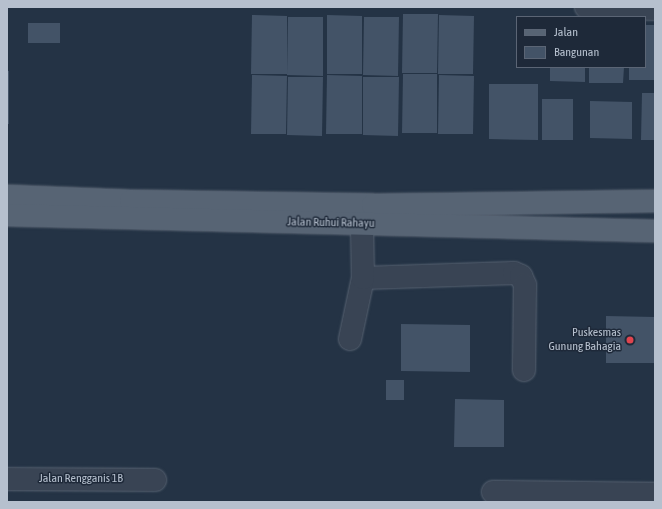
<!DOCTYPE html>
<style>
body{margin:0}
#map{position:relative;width:662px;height:509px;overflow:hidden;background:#243345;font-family:"Asap Condensed",sans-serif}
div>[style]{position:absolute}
.building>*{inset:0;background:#435367}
.roads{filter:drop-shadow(0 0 1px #576271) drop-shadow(0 0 1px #576271)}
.minor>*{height:22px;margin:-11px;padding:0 11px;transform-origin:11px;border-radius:11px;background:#394454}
.major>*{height:22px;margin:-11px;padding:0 11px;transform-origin:11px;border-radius:11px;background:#576474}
.dots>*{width:11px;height:11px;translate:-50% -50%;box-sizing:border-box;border:2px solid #1e2939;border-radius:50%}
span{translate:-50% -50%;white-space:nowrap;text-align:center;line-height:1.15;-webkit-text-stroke:3px #1e2939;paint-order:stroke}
.street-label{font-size:12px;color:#b6c0ce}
.poi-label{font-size:12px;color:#b6c0ce}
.right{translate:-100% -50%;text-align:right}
.frame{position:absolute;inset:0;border:8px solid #b6c0ce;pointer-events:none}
.legend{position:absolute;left:516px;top:16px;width:130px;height:52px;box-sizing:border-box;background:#1e2939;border:1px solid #5b6575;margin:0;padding:5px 7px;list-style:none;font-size:12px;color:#b6c0ce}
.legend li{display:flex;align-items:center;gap:8px;height:20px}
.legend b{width:20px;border:1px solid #5b6575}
</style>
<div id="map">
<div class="building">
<i style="clip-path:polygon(403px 14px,438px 14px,437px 73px,402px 73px)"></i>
<i style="clip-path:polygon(252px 15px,287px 16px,287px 74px,251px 74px)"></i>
<i style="clip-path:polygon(327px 15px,362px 16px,362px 74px,327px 74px)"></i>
<i style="clip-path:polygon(439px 15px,474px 16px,473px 74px,438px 74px)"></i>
<i style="clip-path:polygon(288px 17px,323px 17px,323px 76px,287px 75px)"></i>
<i style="clip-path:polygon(364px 17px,399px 17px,398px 76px,363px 75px)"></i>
<i style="clip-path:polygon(28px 23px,60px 23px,60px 43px,28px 43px)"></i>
<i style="clip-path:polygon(645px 25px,655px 25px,655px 80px,629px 80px,629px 67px,645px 67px)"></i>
<i style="clip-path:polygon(550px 67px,585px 67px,585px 82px,550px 81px)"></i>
<i style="clip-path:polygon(589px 67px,624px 67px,623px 83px,589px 83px)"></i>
<i style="clip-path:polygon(7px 71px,9px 71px,9px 124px,7px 124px)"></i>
<i style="clip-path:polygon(403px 74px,437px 74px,437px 133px,402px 133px)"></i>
<i style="clip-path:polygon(252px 75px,287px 76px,286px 134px,251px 134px)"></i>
<i style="clip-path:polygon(327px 75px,362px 76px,362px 134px,326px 134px)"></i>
<i style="clip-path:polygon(439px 75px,474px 76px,473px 134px,438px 134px)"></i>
<i style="clip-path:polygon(288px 77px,323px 77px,322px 136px,287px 135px)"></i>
<i style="clip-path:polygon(363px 77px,399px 77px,398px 136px,363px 135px)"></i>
<i style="clip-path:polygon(489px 84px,538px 84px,538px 140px,489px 139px)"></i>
<i style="clip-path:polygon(642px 93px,655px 93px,655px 140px,641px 140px)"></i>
<i style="clip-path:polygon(542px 99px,573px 99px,573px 140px,542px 140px)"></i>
<i style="clip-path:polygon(590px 101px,632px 102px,632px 139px,590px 138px)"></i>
<i style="clip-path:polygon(606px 316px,655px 317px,655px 363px,606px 363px)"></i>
<i style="clip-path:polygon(401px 324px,470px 325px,470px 372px,401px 371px)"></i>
<i style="clip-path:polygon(386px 380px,404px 380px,404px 400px,386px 400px)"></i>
<i style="clip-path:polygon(455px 399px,504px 400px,504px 447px,454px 447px)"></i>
</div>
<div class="roads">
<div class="minor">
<i style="left:586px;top:7px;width:69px;rotate:1.7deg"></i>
<i style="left:363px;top:278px;width:151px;rotate:-1.9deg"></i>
<i style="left:514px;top:273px;width:8px;rotate:23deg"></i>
<i style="left:521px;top:276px;width:10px;rotate:66deg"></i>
<i style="left:525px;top:285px;width:85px;rotate:90.7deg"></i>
<i style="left:350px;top:339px;width:62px;rotate:-78deg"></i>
<i style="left:363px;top:278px;width:54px;rotate:-91.1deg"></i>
<i style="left:7px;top:479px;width:148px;rotate:0.4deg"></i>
<i style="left:493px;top:492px;width:162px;rotate:0.7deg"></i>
</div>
<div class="major">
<i style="left:7px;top:196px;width:124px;rotate:2.3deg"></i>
<i style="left:131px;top:201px;width:242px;rotate:0.9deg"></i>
<i style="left:373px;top:205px;width:282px;rotate:-0.8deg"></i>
<i style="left:7px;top:215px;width:648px;rotate:1.41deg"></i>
</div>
</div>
<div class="dots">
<i style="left:630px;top:340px;background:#e0444e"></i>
</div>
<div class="street-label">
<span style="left:331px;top:223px;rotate:1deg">Jalan Ruhui Rahayu</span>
<span style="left:81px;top:479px">Jalan Rengganis 1B</span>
</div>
<div class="poi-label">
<span class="right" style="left:621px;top:340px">Puskesmas<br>Gunung Bahagia</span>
</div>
<div class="frame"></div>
<ul class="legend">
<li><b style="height:5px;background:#576474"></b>Jalan</li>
<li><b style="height:11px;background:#435367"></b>Bangunan</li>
</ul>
</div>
